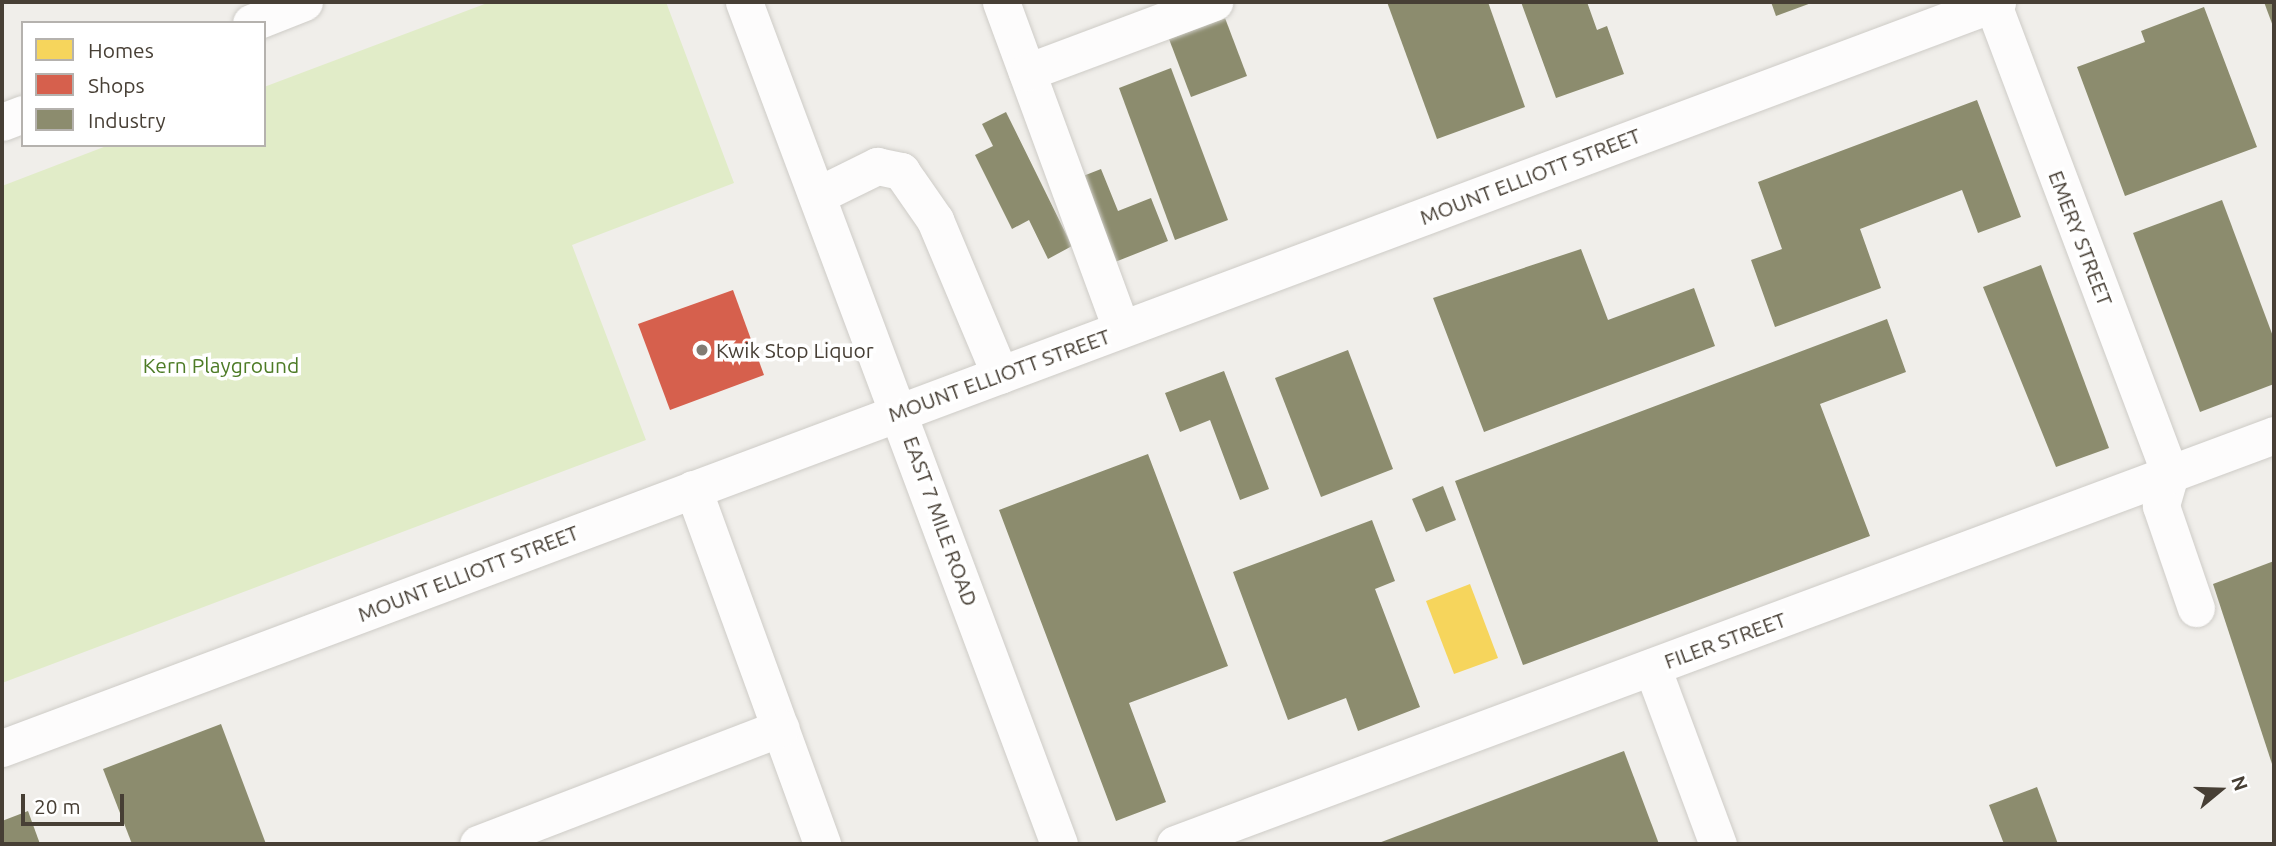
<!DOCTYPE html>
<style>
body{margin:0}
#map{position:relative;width:2276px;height:846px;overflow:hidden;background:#f0eeea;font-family:Ubuntu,sans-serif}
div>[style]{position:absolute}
.green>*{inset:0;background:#e1ecc8}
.homes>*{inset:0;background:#f6d55c}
.shops>*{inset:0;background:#d6604d}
.industry>*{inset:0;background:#8c8c6e}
.roads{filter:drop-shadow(0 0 2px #ceccc7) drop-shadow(0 0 2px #ceccc7)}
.minor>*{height:37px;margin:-18.5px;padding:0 18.5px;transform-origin:18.5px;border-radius:18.5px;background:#fdfcfc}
.dots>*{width:19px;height:19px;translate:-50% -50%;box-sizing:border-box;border:4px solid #fff;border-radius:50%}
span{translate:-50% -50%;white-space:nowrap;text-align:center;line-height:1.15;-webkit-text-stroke:7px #fff;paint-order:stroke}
.street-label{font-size:21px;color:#473f35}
.poi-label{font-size:21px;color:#473f35}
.left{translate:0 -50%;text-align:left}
.park-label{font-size:21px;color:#4d7b26}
.frame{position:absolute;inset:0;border:4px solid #473f35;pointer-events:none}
.legend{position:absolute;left:21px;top:21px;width:245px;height:126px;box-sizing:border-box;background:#fff;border:2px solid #b5b2ae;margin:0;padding:9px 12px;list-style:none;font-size:21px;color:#473f35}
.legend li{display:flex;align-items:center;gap:14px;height:35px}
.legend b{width:35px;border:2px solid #b5b2ae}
.north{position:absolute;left:2185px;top:755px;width:70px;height:70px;-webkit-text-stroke:5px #fff;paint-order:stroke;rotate:71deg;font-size:19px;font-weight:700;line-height:28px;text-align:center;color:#473f35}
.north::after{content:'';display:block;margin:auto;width:24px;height:32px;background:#473f35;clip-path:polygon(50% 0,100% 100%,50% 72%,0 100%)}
.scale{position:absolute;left:21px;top:794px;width:103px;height:32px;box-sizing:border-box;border:4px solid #473f35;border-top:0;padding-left:9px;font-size:21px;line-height:24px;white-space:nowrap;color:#473f35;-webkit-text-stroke:5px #fff;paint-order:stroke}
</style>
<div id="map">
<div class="green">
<i style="clip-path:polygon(490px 2px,666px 2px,734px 183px,572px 245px,646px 440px,2px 683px,2px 186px,109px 145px,264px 145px,264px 87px)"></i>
</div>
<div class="homes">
<i style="clip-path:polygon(1470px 584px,1498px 658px,1454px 674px,1426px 601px)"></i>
</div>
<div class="shops">
<i style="clip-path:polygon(733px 290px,764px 375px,670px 410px,638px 324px)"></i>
</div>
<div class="industry">
<i style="clip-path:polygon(1387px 2px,1488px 2px,1525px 107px,1437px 139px)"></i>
<i style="clip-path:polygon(1521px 2px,1587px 2px,1597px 30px,1607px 26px,1624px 74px,1556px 98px)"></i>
<i style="clip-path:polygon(1771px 2px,1814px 2px,1776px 16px)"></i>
<i style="clip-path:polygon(2264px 2px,2274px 2px,2274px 29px)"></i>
<i style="clip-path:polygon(2204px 7px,2257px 147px,2125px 196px,2077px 67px,2145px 42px,2141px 31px)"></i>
<i style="clip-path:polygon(1225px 18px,1247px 76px,1191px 97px,1169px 39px)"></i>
<i style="clip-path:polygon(1171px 68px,1228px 220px,1175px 240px,1119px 88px)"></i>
<i style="clip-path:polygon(1977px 100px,2021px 217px,1978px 233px,1962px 190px,1860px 229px,1881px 288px,1775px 327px,1751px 260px,1782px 249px,1758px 182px)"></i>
<i style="clip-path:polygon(1006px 112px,1072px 246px,1048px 259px,1029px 220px,1012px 229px,975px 155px,993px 146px,982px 124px)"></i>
<i style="clip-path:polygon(1101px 169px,1118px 211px,1151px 198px,1168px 241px,1110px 264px,1078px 178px)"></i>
<i style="clip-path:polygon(2222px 200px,2274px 339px,2274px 384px,2200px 412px,2133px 233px)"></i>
<i style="clip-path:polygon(1581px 249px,1608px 320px,1694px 288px,1715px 346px,1484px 432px,1433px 298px)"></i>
<i style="clip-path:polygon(2041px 265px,2109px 448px,2056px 467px,1983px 287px)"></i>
<i style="clip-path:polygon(1887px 319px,1906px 372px,1820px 404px,1870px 536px,1523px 665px,1455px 481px)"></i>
<i style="clip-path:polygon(1348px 350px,1393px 469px,1321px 497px,1275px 378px)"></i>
<i style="clip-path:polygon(1224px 371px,1269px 489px,1240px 500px,1210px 420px,1180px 432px,1165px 393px)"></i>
<i style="clip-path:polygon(1148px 454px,1228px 666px,1129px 703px,1166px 802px,1116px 821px,999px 510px)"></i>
<i style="clip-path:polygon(1443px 486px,1456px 520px,1426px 532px,1412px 499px)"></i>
<i style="clip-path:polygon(1372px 520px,1395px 581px,1375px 589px,1420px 707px,1358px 731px,1346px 698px,1288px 720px,1233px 572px)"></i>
<i style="clip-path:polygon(2274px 561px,2274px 770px,2213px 584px)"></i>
<i style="clip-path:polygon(221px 724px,266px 844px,132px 844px,103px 769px)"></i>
<i style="clip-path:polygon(1624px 751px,1659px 844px,1376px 844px)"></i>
<i style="clip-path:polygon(2037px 787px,2058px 844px,2004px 844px,1989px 805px)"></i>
<i style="clip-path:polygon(28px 811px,40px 844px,2px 844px,2px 821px)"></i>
</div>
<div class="roads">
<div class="minor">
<i style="left:744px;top:2px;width:899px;rotate:69.49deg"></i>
<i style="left:1001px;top:2px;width:348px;rotate:69.8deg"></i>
<i style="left:1992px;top:2px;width:504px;rotate:69.34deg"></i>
<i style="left:2170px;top:474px;width:33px;rotate:106deg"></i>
<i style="left:2161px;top:506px;width:108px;rotate:71.1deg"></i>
<i style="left:251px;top:23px;width:57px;rotate:-21.6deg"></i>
<i style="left:1027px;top:72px;width:200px;rotate:-20.5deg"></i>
<i style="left:2px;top:122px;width:22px;rotate:-21deg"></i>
<i style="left:818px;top:195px;width:66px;rotate:-26.2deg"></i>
<i style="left:877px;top:166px;width:25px;rotate:12deg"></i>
<i style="left:901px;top:171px;width:60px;rotate:55.2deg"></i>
<i style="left:935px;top:220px;width:168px;rotate:67.2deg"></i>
<i style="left:693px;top:489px;width:378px;rotate:70deg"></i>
<i style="left:1652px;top:667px;width:189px;rotate:69.6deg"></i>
<i style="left:2px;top:748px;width:2130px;rotate:-20.5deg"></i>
<i style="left:478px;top:844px;width:324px;rotate:-21deg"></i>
<i style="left:1175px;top:844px;width:1173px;rotate:-20.41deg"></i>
</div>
</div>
<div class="dots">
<i style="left:702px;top:350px;background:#827c74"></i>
</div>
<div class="street-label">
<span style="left:1530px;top:176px;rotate:-21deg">MOUNT ELLIOTT STREET</span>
<span style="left:2081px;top:238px;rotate:69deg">EMERY STREET</span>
<span style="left:999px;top:375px;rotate:-20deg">MOUNT ELLIOTT STREET</span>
<span style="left:941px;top:521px;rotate:70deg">EAST 7 MILE ROAD</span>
<span style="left:468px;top:573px;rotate:-21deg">MOUNT ELLIOTT STREET</span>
<span style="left:1725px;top:640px;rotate:-20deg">FILER STREET</span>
</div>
<div class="poi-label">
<span class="left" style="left:716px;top:350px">Kwik Stop Liquor</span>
</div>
<div class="park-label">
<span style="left:221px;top:365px">Kern Playground</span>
</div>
<div class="frame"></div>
<ul class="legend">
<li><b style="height:19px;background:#f6d55c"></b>Homes</li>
<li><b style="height:19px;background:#d6604d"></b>Shops</li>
<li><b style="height:19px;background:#8c8c6e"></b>Industry</li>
</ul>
<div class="north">N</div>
<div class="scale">20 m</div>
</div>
